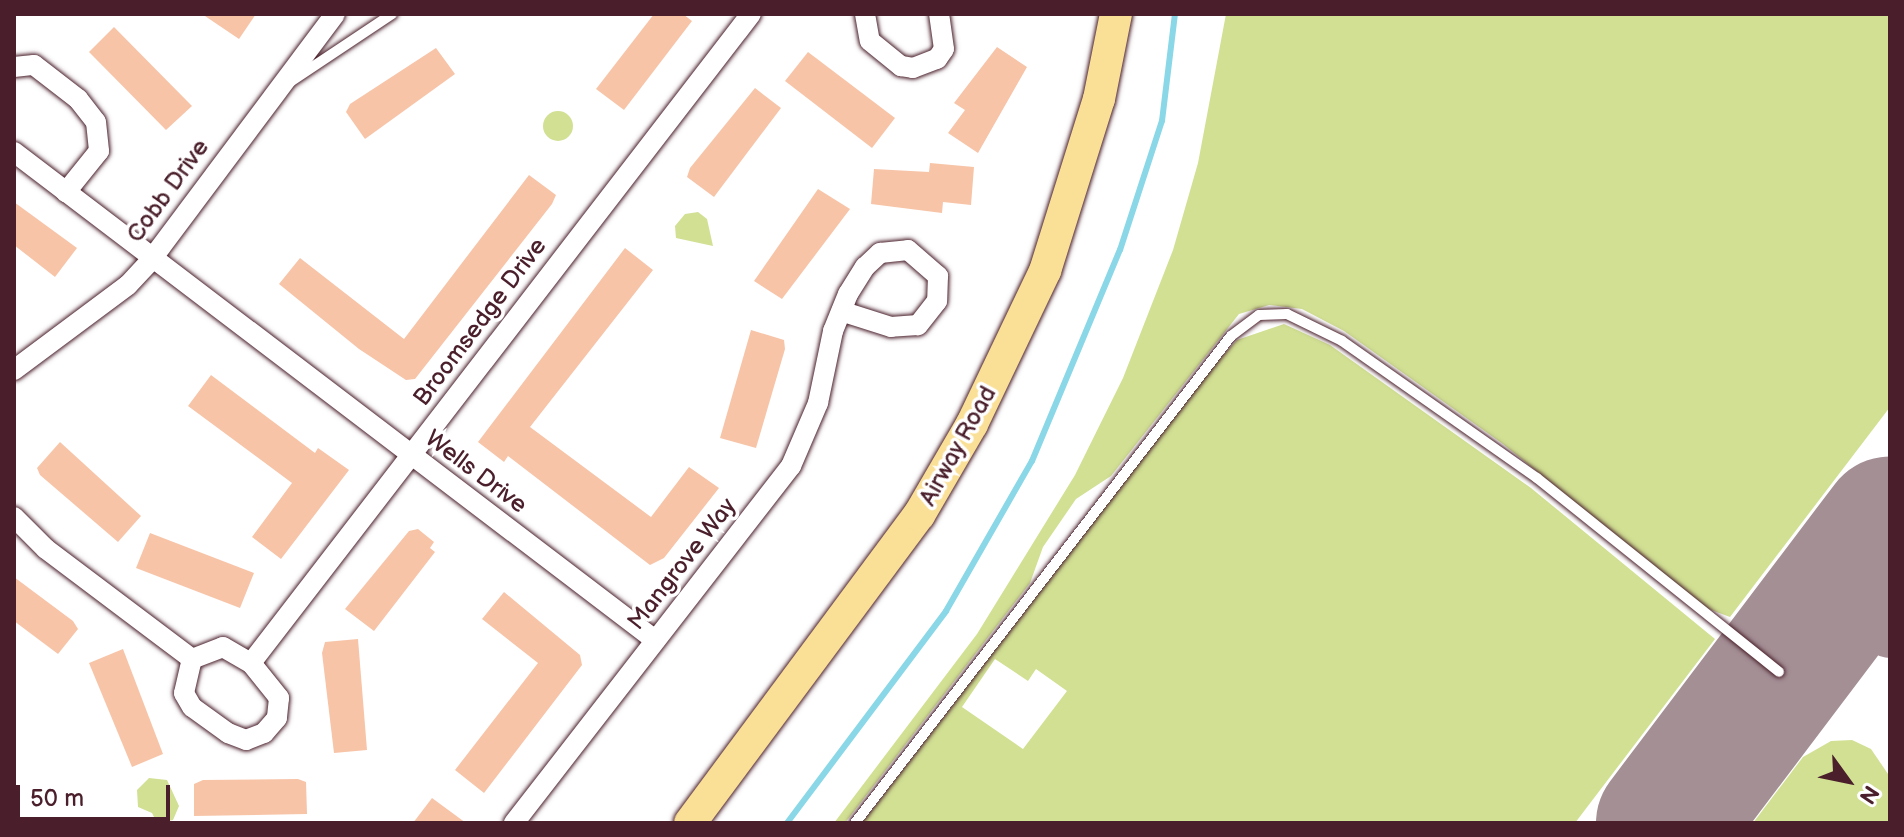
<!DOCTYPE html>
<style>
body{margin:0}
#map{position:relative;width:1904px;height:837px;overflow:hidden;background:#fff;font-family:"Balsamiq Sans",sans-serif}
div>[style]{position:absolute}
.green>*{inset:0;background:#d1e093}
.round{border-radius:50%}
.stream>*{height:6px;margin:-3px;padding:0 3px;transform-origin:3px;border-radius:3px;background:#89d7e7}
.taxiway>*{height:56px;margin:-28px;padding:0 28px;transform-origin:28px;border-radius:28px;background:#a48f95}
.runway>*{height:138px;margin:-69px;padding:0 69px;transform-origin:69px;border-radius:69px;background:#a48f95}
.building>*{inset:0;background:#f7c4a8}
.roads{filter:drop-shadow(0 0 2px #4a1f2b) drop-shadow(0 0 2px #4a1f2b)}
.service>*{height:10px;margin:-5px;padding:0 5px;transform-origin:5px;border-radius:5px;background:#fff}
.minor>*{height:20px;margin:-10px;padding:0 10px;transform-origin:10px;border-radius:10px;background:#fff}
.primary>*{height:32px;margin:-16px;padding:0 16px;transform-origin:16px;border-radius:16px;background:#fadf96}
span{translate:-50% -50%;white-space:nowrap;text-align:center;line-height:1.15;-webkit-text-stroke:7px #fff;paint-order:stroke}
.street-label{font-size:24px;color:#4a1f2b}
.frame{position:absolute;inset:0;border:16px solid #4a1f2b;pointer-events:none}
.north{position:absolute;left:1808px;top:741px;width:80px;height:80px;-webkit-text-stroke:6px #fff;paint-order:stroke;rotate:123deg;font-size:22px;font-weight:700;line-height:32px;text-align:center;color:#4a1f2b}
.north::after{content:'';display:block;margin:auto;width:28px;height:36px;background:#4a1f2b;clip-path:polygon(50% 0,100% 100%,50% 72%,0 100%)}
.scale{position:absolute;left:16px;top:785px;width:154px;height:36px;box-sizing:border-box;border:4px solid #4a1f2b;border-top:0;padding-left:10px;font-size:24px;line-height:28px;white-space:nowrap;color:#4a1f2b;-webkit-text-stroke:6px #fff;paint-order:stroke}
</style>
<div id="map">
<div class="green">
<i style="clip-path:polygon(1226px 14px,1890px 14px,1890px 407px,1730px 617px,1706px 608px,1503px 444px,1344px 331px,1302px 309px,1269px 305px,1239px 314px,1111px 476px,1076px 499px,1043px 547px,1030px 583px,845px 823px,834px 823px,977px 634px,1075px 475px,1123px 378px,1173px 250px,1198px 163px)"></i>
<i class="round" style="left:543px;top:111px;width:30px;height:30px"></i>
<i style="clip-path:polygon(698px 212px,707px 219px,713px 246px,676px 238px,675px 226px,685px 214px)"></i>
<i style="clip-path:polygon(evenodd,1284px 324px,1330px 345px,1531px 488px,1715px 639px,1575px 823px,862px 823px,1216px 363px,1237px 340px,1284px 324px,995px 659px,1028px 681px,1036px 669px,1067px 691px,1023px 749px,962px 707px,995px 659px)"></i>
<i style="clip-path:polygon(1852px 740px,1871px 749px,1888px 774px,1890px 823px,1753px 823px,1803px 757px,1831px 741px)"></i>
<i style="clip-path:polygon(149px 778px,167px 780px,179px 806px,173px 820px,157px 823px,152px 813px,138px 807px,137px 790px)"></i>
</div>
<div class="stream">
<i style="left:787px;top:823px;width:265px;rotate:-53.1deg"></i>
<i style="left:946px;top:611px;width:173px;rotate:-60.2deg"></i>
<i style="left:1032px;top:461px;width:229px;rotate:-67.4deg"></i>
<i style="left:1120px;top:250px;width:136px;rotate:-72deg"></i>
<i style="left:1162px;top:121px;width:108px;rotate:-83.1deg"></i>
</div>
<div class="taxiway">
<i style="left:1872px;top:550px;width:82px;rotate:77.3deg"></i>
</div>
<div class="runway">
<i style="left:1665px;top:823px;width:373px;rotate:-52.9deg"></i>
</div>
<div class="building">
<i style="clip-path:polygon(202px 14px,256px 14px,239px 39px)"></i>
<i style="clip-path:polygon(654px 14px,683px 14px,692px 21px,624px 110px,596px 89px)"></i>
<i style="clip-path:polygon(114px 27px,192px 106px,166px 130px,89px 52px)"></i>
<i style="clip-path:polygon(997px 47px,1027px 67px,978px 153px,948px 133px,965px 110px,954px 103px)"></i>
<i style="clip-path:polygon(436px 48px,455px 74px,365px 139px,346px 112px,350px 104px)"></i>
<i style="clip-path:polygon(808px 52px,895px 118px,872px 148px,785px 81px)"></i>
<i style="clip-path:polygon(755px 88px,781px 108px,714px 197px,687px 177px,690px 168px)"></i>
<i style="clip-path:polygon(930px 163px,974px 167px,971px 205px,943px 202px,942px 213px,871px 204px,874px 169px,929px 172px)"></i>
<i style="clip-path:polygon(529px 175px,556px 195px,552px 204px,415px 379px,406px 380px,359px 349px,279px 284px,300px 258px,404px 339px)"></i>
<i style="clip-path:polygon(818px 189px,850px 209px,782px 299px,754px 281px)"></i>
<i style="clip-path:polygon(14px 202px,77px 248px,55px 277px,14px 245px)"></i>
<i style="clip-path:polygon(625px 248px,653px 270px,530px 427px,651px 517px,689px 467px,719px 488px,664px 558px,650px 565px,508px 456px,504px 462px,478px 442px)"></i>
<i style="clip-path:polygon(751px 330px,784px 340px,785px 349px,756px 448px,720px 438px)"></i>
<i style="clip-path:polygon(211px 375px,315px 453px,318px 448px,349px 470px,281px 559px,252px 537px,292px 483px,188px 406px)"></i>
<i style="clip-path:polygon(60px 442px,141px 516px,118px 542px,40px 475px,37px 468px)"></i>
<i style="clip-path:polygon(418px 529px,434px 542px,430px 548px,435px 552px,374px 631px,345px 609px,409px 531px)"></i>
<i style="clip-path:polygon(150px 533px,254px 573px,240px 608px,136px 568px)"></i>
<i style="clip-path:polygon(14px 577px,73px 621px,78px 629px,58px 654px,14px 621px)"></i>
<i style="clip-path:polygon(504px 592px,580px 655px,582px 665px,484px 793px,455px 770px,538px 663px,482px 619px)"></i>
<i style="clip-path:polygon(358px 639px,367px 750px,334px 753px,322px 653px,325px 642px)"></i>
<i style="clip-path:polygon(123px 649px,163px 754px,132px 767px,89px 663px)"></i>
<i style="clip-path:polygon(298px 779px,306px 782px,307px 814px,194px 816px,194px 784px,203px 780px)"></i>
<i style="clip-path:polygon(432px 798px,466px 823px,413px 823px)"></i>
</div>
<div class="roads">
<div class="service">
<i style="left:290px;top:82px;width:123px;rotate:-33.7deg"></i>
<i style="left:855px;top:823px;width:615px;rotate:-52.33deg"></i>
<i style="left:1231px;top:336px;width:35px;rotate:-37deg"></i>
<i style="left:1259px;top:315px;width:28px;rotate:-2deg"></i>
<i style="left:1287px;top:314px;width:61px;rotate:26.1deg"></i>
<i style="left:1342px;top:341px;width:238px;rotate:35.1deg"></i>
<i style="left:1537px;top:478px;width:310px;rotate:38.7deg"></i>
</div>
<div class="minor">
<i style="left:865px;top:14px;width:27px;rotate:80deg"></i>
<i style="left:870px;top:41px;width:40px;rotate:39deg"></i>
<i style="left:901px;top:66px;width:12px;rotate:9deg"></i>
<i style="left:913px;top:68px;width:26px;rotate:-21deg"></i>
<i style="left:937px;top:59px;width:12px;rotate:-55deg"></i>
<i style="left:944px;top:49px;width:35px;rotate:-98deg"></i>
<i style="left:14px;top:67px;width:20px;rotate:-6deg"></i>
<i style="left:34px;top:65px;width:56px;rotate:37.7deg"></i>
<i style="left:78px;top:99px;width:29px;rotate:52deg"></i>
<i style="left:96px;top:122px;width:29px;rotate:84deg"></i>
<i style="left:99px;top:151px;width:53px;rotate:128.8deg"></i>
<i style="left:14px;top:152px;width:806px;rotate:37.28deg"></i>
<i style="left:14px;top:370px;width:142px;rotate:-36.7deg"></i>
<i style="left:128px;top:285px;width:34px;rotate:-47deg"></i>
<i style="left:151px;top:260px;width:307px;rotate:-53.2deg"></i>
<i style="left:14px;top:517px;width:45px;rotate:45deg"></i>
<i style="left:46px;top:549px;width:183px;rotate:37deg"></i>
<i style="left:223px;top:647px;width:32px;rotate:30deg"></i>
<i style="left:251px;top:663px;width:45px;rotate:51.3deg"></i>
<i style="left:279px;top:698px;width:20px;rotate:96deg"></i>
<i style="left:277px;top:718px;width:20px;rotate:131deg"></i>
<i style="left:264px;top:733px;width:19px;rotate:159deg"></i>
<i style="left:246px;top:740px;width:19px;rotate:-159deg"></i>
<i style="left:228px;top:733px;width:44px;rotate:-144.2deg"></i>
<i style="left:192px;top:707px;width:16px;rotate:-120deg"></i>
<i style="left:184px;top:693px;width:35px;rotate:-77deg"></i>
<i style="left:192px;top:659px;width:33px;rotate:-21deg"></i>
<i style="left:251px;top:663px;width:819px;rotate:-52.39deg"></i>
<i style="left:514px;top:823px;width:452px;rotate:-52.2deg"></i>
<i style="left:791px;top:466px;width:69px;rotate:-66.8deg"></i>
<i style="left:818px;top:403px;width:74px;rotate:-78.2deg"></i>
<i style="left:833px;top:331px;width:40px;rotate:-68deg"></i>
<i style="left:848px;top:294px;width:32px;rotate:-58deg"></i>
<i style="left:865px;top:267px;width:21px;rotate:-43deg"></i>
<i style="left:880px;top:253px;width:28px;rotate:-6deg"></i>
<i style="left:908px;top:250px;width:40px;rotate:41deg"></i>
<i style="left:938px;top:276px;width:25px;rotate:92deg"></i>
<i style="left:937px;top:301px;width:31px;rotate:128deg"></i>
<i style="left:918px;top:325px;width:27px;rotate:176deg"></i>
<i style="left:891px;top:327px;width:52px;rotate:-162.3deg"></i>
</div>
<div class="primary">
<i style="left:690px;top:823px;width:384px;rotate:-53.4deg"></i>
<i style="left:919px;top:515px;width:105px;rotate:-59.8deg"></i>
<i style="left:972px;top:424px;width:170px;rotate:-64.5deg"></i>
<i style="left:1045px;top:271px;width:180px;rotate:-72.6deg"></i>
<i style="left:1099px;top:99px;width:87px;rotate:-78.7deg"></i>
</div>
</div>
<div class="street-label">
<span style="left:168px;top:191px;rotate:-54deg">Cobb Drive</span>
<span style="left:480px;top:322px;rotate:-53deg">Broomsedge Drive</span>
<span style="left:958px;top:446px;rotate:-61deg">Airway Road</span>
<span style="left:476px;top:472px;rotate:37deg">Wells Drive</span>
<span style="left:682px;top:564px;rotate:-52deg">Mangrove Way</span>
</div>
<div class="frame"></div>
<div class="north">N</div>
<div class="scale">50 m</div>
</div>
